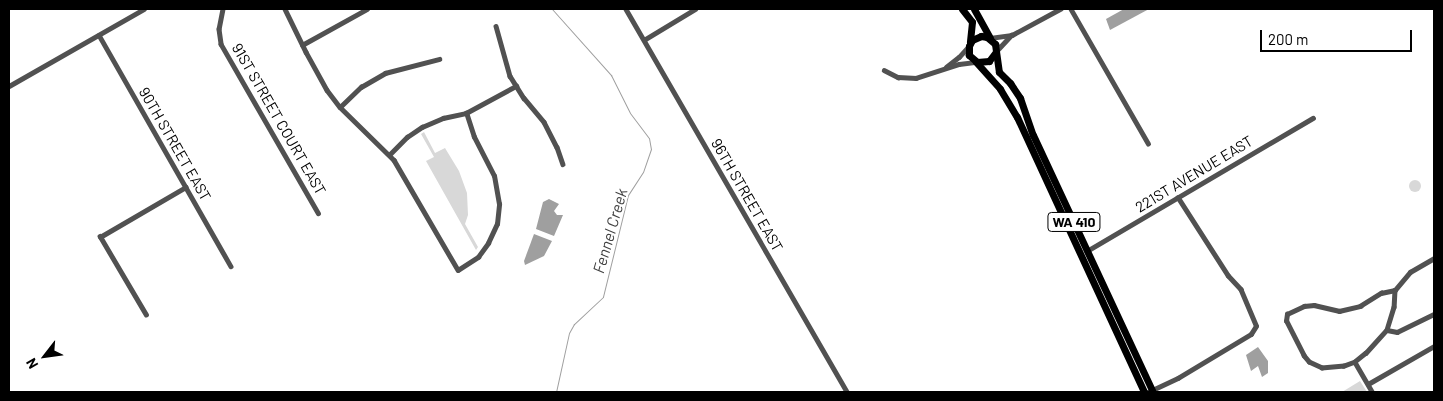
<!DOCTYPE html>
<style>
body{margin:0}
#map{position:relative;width:1443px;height:401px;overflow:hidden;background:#fff;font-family:Barlow,sans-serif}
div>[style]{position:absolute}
.green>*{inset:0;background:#d8d8d8}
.round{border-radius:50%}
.water>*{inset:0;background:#9f9f9f}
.stream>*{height:1px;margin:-0.5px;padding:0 0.5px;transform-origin:0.5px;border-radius:0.5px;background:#9f9f9f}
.street>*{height:4.5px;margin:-2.25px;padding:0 2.25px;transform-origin:2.25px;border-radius:2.25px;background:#515151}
.primary>*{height:7px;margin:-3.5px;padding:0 3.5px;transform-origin:3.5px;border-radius:3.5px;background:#000}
span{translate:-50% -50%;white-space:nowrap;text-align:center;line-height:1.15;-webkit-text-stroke:4px #fff;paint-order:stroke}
.shield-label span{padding:1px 4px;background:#fff;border:1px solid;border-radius:4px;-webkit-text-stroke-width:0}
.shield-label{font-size:14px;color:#000;font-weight:700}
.street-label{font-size:15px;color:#000}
.water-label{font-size:16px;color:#404040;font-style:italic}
.frame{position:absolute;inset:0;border:10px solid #000;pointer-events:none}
.north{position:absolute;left:20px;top:331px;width:50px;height:50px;-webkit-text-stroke:4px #fff;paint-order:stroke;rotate:240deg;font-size:14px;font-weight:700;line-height:20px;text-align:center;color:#000}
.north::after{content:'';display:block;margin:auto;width:18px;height:22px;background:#000;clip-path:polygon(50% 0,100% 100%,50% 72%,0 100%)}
.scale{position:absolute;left:1260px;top:30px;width:152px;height:22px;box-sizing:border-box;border:2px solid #000;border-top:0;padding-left:6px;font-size:15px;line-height:18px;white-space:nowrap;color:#000;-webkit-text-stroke:4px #fff;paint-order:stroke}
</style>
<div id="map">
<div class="green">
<i style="clip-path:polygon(424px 132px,435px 153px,445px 148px,459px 171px,467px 193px,468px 215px,465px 224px,478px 247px,476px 250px,426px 161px,434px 157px,421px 134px)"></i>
<i class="round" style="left:1409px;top:180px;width:12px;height:12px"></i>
<i style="clip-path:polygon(1360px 381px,1367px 392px,1342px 392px)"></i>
</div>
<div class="water">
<i style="clip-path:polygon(1124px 9px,1149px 9px,1110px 30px,1106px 19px)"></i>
<i style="clip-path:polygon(549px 199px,559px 204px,554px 211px,557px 215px,563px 215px,554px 236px,536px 229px,543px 202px)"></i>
<i style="clip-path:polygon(534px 234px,552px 241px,544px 256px,525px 265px,524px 261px)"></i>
<i style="clip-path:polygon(1258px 347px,1268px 361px,1268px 373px,1262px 377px,1258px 366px,1251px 371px,1246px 355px)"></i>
</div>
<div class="stream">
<i style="left:552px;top:9px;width:89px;rotate:48.2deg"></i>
<i style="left:611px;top:75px;width:42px;rotate:63.4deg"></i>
<i style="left:630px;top:113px;width:31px;rotate:53deg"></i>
<i style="left:649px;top:138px;width:11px;rotate:80deg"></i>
<i style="left:651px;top:149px;width:24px;rotate:109deg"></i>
<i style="left:643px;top:172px;width:27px;rotate:123deg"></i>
<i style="left:628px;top:195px;width:105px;rotate:103.8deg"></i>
<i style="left:603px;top:297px;width:40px;rotate:137deg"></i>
<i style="left:574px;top:324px;width:10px;rotate:119deg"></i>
<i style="left:569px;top:333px;width:60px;rotate:102.4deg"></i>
</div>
<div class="street">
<i style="left:223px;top:9px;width:20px;rotate:101deg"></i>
<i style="left:219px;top:29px;width:15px;rotate:82deg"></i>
<i style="left:221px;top:44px;width:195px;rotate:60.1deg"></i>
<i style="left:285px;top:9px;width:48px;rotate:64deg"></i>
<i style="left:306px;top:52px;width:43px;rotate:61.1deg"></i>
<i style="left:327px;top:90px;width:21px;rotate:53deg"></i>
<i style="left:340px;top:107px;width:76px;rotate:44.5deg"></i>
<i style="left:394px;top:160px;width:127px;rotate:59.8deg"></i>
<i style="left:458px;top:270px;width:24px;rotate:-33deg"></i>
<i style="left:478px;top:257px;width:17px;rotate:-54deg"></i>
<i style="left:488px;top:243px;width:21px;rotate:-65deg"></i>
<i style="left:497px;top:224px;width:20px;rotate:-84deg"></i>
<i style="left:499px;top:204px;width:28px;rotate:-100deg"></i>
<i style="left:494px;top:176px;width:44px;rotate:-117.1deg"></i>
<i style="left:474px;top:137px;width:25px;rotate:-108deg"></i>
<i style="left:626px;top:9px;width:442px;rotate:60deg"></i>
<i style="left:1071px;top:9px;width:155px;rotate:60.1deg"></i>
<i style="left:496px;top:26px;width:52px;rotate:74.4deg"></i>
<i style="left:510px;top:76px;width:26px;rotate:58deg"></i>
<i style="left:524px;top:98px;width:31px;rotate:50deg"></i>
<i style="left:544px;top:122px;width:28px;rotate:63deg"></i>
<i style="left:557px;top:147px;width:18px;rotate:71deg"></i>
<i style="left:99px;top:35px;width:266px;rotate:60.3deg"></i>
<i style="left:1012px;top:35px;width:55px;rotate:-28.4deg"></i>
<i style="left:990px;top:38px;width:22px;rotate:-8deg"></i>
<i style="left:1012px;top:35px;width:23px;rotate:133deg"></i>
<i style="left:644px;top:40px;width:60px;rotate:-31.3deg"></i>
<i style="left:302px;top:45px;width:74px;rotate:-29deg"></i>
<i style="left:946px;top:67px;width:16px;rotate:-38deg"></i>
<i style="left:959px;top:57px;width:15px;rotate:-48deg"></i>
<i style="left:884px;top:70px;width:16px;rotate:27deg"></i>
<i style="left:898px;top:77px;width:18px;rotate:3deg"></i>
<i style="left:916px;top:78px;width:45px;rotate:-18deg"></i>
<i style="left:959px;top:64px;width:17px;rotate:-7deg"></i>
<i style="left:9px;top:86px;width:155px;rotate:-29.7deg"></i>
<i style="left:340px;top:107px;width:29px;rotate:-44deg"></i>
<i style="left:361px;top:87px;width:28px;rotate:-30deg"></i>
<i style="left:385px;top:73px;width:56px;rotate:-14.5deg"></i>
<i style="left:390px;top:154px;width:24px;rotate:-45deg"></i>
<i style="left:407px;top:137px;width:18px;rotate:-34deg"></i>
<i style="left:422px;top:127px;width:23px;rotate:-23deg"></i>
<i style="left:443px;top:118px;width:24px;rotate:-12deg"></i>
<i style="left:466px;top:113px;width:57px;rotate:-28.4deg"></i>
<i style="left:1087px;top:251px;width:262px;rotate:-30.5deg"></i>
<i style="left:1395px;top:290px;width:17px;rotate:93deg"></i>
<i style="left:1394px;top:307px;width:24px;rotate:107deg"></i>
<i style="left:1387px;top:330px;width:31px;rotate:132deg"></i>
<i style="left:1366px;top:353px;width:14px;rotate:141deg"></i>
<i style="left:1355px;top:362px;width:12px;rotate:160deg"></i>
<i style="left:1344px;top:366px;width:22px;rotate:175deg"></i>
<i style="left:1322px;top:368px;width:14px;rotate:-155deg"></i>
<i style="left:1309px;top:362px;width:8px;rotate:-130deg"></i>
<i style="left:1304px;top:356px;width:39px;rotate:-117deg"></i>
<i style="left:1286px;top:321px;width:7px;rotate:-82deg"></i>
<i style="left:1287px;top:314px;width:19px;rotate:-25deg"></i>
<i style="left:1304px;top:306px;width:10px;rotate:-6deg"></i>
<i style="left:1314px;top:305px;width:26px;rotate:13deg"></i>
<i style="left:1339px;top:311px;width:22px;rotate:-13deg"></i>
<i style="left:1360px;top:306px;width:25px;rotate:-32deg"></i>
<i style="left:1381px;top:293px;width:14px;rotate:-12deg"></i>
<i style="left:1395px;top:290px;width:23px;rotate:-50deg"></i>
<i style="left:1410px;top:272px;width:28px;rotate:-30deg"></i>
<i style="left:146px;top:315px;width:91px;rotate:-120.5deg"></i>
<i style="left:100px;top:237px;width:99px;rotate:-30.2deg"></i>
<i style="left:1387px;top:330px;width:10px;rotate:11deg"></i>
<i style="left:1397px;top:332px;width:41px;rotate:-25.9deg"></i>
<i style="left:1355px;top:362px;width:34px;rotate:60deg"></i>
<i style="left:1368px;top:384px;width:76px;rotate:-29.9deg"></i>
<i style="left:1148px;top:392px;width:33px;rotate:-25deg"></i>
<i style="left:1178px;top:378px;width:85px;rotate:-31.1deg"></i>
<i style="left:1251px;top:334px;width:9px;rotate:-58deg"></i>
<i style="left:1256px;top:326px;width:39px;rotate:-113deg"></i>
<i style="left:1241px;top:290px;width:19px;rotate:-133deg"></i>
<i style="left:1228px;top:276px;width:93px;rotate:-122.7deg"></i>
</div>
<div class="primary">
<i style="left:962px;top:9px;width:16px;rotate:52deg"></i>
<i style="left:972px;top:22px;width:20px;rotate:96deg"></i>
<i style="left:974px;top:9px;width:33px;rotate:61deg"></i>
<i style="left:995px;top:53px;width:10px;rotate:127deg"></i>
<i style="left:989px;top:61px;width:12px;rotate:175deg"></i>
<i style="left:977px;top:62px;width:11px;rotate:-139deg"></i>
<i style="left:969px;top:55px;width:9px;rotate:-90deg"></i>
<i style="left:969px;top:46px;width:7px;rotate:-63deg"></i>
<i style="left:972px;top:40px;width:10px;rotate:-24deg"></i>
<i style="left:981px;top:36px;width:6px;rotate:9deg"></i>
<i style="left:987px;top:37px;width:11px;rotate:41deg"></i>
<i style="left:995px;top:44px;width:28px;rotate:82deg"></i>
<i style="left:999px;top:72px;width:16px;rotate:45deg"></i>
<i style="left:1010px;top:83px;width:18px;rotate:56deg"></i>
<i style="left:1020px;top:98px;width:39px;rotate:71deg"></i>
<i style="left:1033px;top:135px;width:284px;rotate:65deg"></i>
<i style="left:976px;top:62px;width:36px;rotate:48deg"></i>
<i style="left:1000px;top:89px;width:33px;rotate:59deg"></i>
<i style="left:1017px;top:117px;width:303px;rotate:65.2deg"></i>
</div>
<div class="shield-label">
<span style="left:1074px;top:222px">WA 410</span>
</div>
<div class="street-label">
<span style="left:279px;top:119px;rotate:60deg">91ST STREET COURT EAST</span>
<span style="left:175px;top:144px;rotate:60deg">90TH STREET EAST</span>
<span style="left:1194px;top:174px;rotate:-31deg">221ST AVENUE EAST</span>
<span style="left:747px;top:195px;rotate:60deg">96TH STREET EAST</span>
</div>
<div class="water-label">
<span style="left:610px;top:231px;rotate:-74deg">Fennel Creek</span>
</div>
<div class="frame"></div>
<div class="north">N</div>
<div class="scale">200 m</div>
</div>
